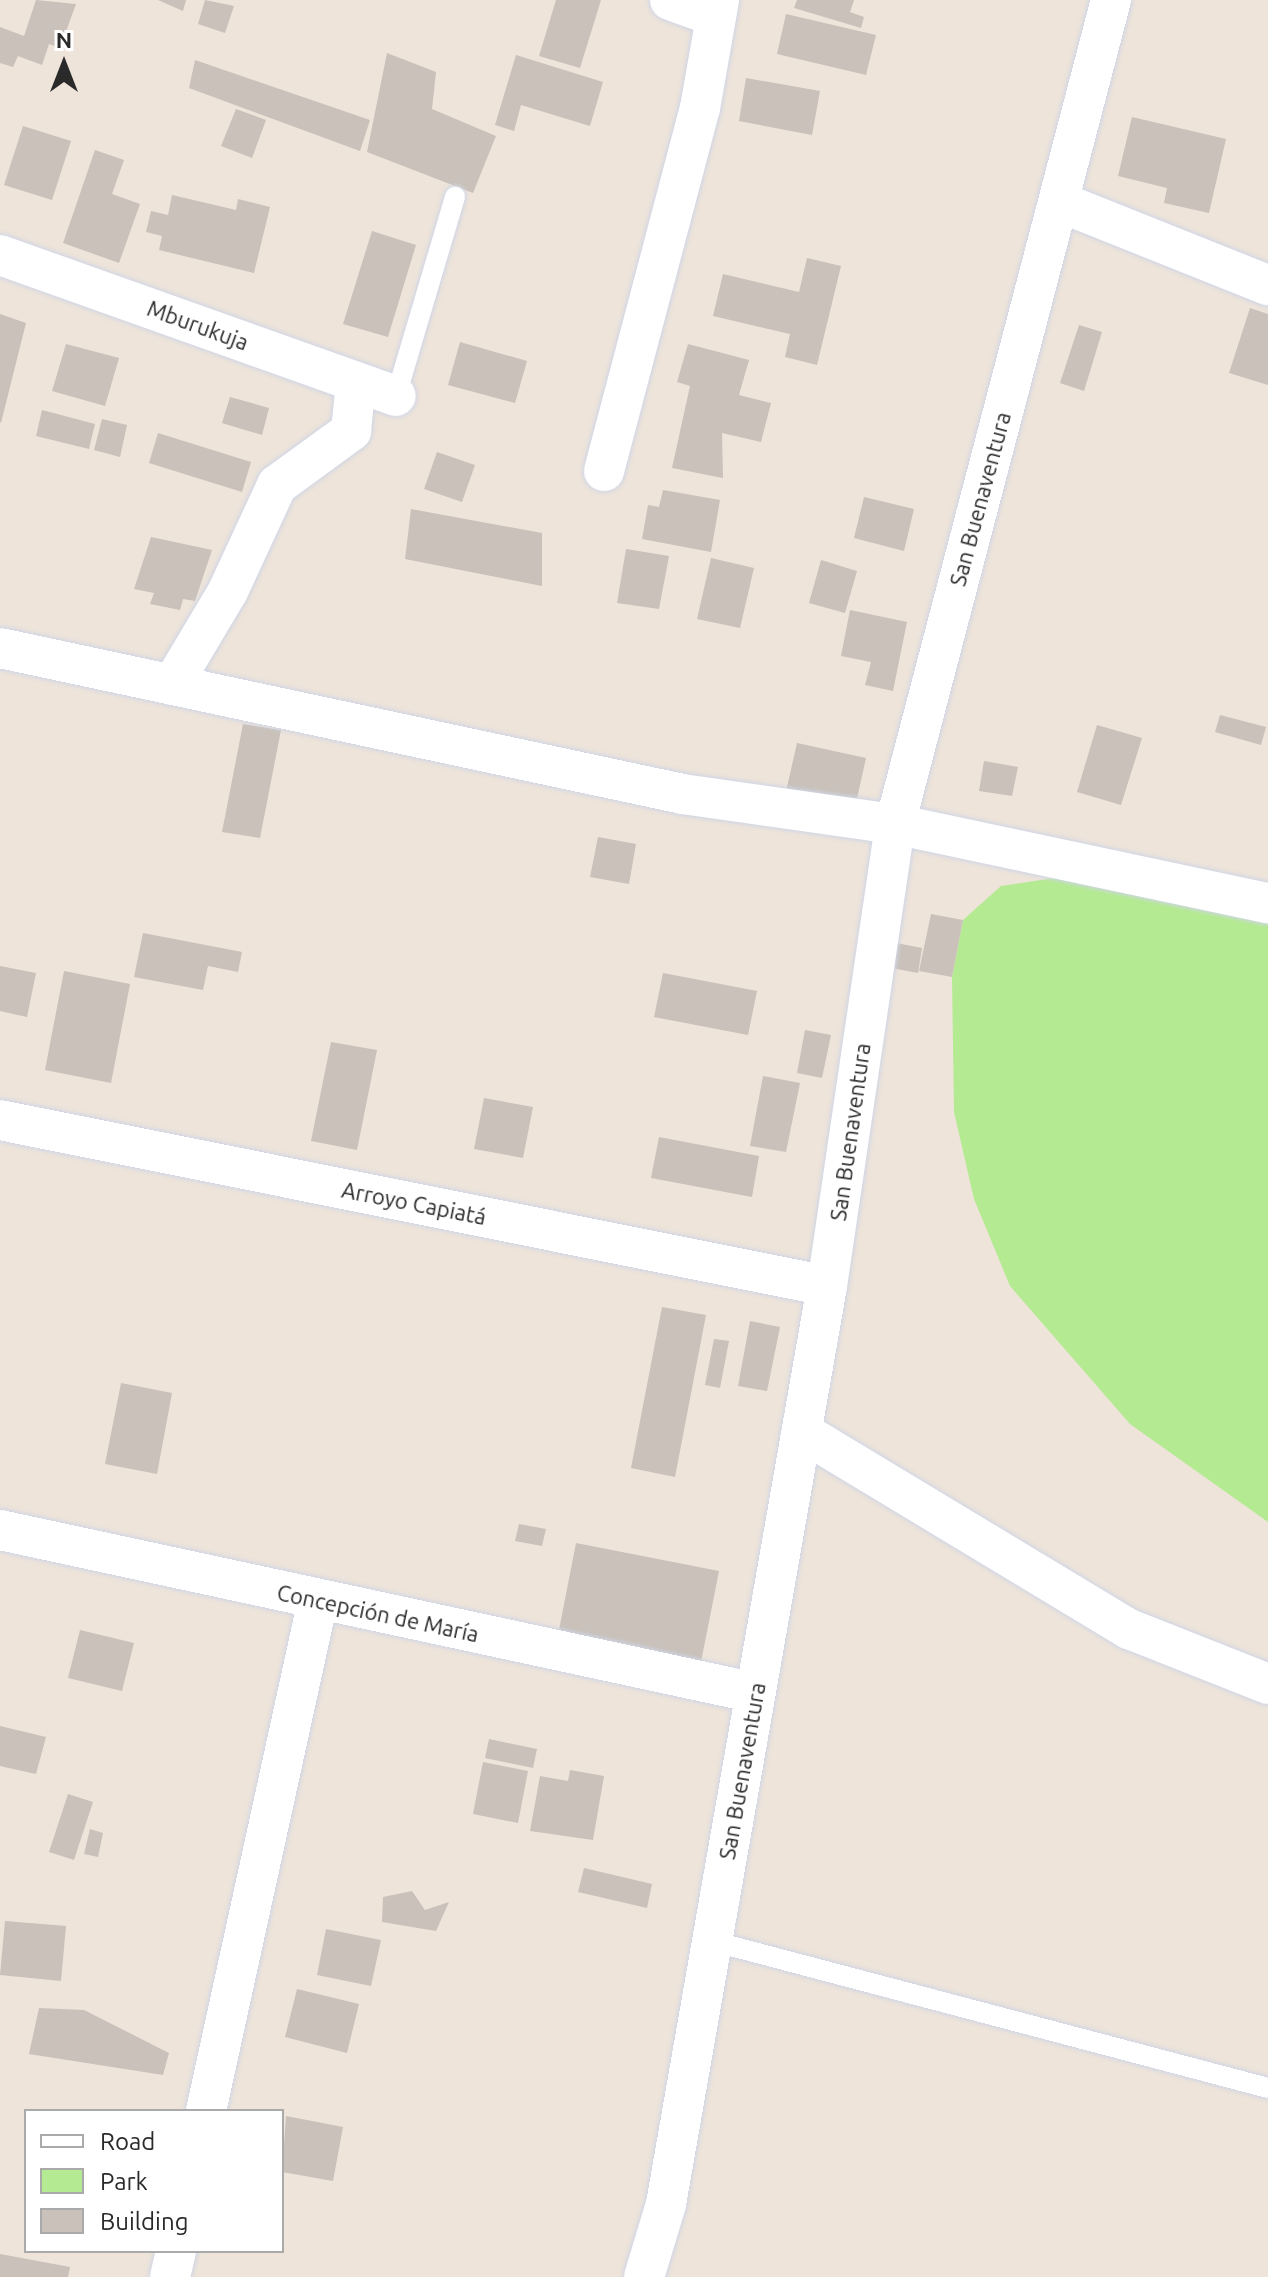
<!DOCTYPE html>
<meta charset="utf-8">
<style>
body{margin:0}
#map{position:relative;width:1268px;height:2277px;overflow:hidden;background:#eee4da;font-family:Ubuntu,sans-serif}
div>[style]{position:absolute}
.green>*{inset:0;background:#b4ea91}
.building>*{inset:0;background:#c9c1ba}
.roads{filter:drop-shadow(0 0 2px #cfd5e5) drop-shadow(0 0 2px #cfd5e5)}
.lane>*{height:20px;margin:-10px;padding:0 10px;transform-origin:10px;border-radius:10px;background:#fff}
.street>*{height:40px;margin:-20px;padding:0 20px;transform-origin:20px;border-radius:20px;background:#fff}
span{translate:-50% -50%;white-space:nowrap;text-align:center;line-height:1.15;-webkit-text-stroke:6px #fff;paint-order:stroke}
.street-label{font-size:22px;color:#2a2a2a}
.legend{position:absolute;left:24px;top:2109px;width:260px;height:144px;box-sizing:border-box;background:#fff;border:2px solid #aaa;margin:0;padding:10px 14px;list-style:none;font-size:24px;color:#2a2a2a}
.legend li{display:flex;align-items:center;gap:16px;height:40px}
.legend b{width:40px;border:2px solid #aaa}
.north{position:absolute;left:24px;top:24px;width:80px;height:80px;-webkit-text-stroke:6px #fff;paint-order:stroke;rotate:0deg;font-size:22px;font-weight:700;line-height:32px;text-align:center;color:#2a2a2a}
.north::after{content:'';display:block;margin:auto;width:28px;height:36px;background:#2a2a2a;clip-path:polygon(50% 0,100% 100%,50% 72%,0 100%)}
</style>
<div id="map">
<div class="green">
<i style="clip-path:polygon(1061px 877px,1268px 904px,1268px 1522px,1130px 1424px,1010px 1286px,974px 1199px,954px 1112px,952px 977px,963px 920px,1001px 886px)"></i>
</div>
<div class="building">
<i style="clip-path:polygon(36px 0,76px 4px,60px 48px,49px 44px,42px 65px,18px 56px,13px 67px,0 63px,0 27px,24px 36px)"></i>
<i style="clip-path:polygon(158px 0,186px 0,183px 11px)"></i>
<i style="clip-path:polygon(205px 0,234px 6px,225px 33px,198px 24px)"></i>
<i style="clip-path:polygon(556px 0,601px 0,580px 68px,539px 56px)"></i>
<i style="clip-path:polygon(797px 0,854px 0,850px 12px,864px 17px,861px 28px,794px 8px)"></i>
<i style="clip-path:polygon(786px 14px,876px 35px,866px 75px,777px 54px)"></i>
<i style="clip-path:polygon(387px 53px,436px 72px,432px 109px,496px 136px,473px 193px,367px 152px)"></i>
<i style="clip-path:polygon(516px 55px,603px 82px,590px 126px,521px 105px,514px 131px,495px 125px)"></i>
<i style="clip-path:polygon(195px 60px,370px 120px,360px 151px,189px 88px)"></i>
<i style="clip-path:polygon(746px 78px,820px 91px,812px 135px,739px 121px)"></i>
<i style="clip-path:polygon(236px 109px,266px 120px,252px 158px,221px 146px)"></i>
<i style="clip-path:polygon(1132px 117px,1226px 139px,1209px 213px,1164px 203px,1167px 188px,1118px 176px)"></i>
<i style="clip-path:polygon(23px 126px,71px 141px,52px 200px,4px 185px)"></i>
<i style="clip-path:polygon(95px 150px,124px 160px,112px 194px,140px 204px,119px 263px,63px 243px)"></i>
<i style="clip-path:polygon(172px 195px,236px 210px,238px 199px,270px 207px,254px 273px,159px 250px,162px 236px,146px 232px,151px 211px,168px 215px)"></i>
<i style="clip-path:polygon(372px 231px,416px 245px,388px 337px,343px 324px)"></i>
<i style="clip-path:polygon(807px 258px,841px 266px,817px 365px,785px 357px,790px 334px,713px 316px,723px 274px,799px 292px)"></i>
<i style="clip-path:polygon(1250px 308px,1268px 314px,1268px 385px,1229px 373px)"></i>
<i style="clip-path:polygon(0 314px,26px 323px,1px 423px,0 422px)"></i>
<i style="clip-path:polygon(1079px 325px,1102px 332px,1084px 391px,1060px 383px)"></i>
<i style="clip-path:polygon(460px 342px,527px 361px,515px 403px,448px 385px)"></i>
<i style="clip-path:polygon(66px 344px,119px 358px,105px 406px,52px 391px)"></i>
<i style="clip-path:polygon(688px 344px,749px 360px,739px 395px,771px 403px,761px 442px,722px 433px,723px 478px,672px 468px,690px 386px,677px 382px)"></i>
<i style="clip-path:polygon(230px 397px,269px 408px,262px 435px,222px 423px)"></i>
<i style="clip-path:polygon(42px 410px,95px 424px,89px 449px,36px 436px)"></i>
<i style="clip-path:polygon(102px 419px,127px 425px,120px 457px,94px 450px)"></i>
<i style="clip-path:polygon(158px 433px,251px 462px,242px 492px,149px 463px)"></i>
<i style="clip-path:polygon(437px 452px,475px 465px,462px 502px,424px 489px)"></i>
<i style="clip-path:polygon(663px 490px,720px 500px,711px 552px,642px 539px,648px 505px,659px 507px)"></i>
<i style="clip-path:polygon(864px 497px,914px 509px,904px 551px,854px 538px)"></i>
<i style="clip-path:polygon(411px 509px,542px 533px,542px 586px,405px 559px)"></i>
<i style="clip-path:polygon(151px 537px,212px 550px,195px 601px,183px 599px,180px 610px,150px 604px,154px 593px,134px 589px)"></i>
<i style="clip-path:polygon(626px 549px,669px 556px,659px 609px,617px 603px)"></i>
<i style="clip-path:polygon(711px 558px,754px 568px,740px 628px,697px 619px)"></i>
<i style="clip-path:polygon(821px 560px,857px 571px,845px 613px,809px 603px)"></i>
<i style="clip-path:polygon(850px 610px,907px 622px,893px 691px,865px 685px,871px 662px,841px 656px)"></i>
<i style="clip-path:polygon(1220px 715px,1266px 727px,1261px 745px,1215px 732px)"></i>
<i style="clip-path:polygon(243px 724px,281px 730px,260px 838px,222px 832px)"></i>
<i style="clip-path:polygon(1097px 725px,1142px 738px,1121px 805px,1077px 792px)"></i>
<i style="clip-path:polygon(797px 743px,866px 758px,854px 812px,785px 796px)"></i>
<i style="clip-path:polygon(984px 761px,1018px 767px,1012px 796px,979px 791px)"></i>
<i style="clip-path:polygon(598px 837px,636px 844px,629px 884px,590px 877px)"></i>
<i style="clip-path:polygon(931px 914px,963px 920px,952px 977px,919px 971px)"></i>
<i style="clip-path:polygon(143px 933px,242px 952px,238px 972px,208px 966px,203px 990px,134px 977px)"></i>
<i style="clip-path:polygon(881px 940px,922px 948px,918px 973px,876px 965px)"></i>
<i style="clip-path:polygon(0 966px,36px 973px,27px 1017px,0 1011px)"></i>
<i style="clip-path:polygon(64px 971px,130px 984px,111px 1083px,45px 1070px)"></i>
<i style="clip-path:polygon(663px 973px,757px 991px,748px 1035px,654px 1017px)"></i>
<i style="clip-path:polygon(805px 1030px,831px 1035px,822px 1078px,797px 1073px)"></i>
<i style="clip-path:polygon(331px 1042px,377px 1050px,357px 1150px,311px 1141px)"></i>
<i style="clip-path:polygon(763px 1076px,800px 1083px,786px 1152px,750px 1146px)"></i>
<i style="clip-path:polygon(484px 1098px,533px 1107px,523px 1158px,474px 1149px)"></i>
<i style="clip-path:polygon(659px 1137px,759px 1156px,752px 1197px,651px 1178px)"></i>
<i style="clip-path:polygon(662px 1307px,706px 1315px,675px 1477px,631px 1468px)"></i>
<i style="clip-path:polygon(750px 1321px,780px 1327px,767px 1391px,738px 1386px)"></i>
<i style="clip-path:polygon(714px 1339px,729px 1341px,720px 1388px,705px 1385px)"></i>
<i style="clip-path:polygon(121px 1383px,172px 1393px,157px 1474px,105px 1464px)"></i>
<i style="clip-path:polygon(519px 1524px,546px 1529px,542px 1546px,515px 1541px)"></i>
<i style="clip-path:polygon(576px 1543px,719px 1571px,701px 1662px,558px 1635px)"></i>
<i style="clip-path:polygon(80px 1630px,134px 1643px,122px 1691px,68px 1678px)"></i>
<i style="clip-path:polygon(0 1726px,46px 1737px,36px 1774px,0 1766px)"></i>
<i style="clip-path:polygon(489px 1739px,537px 1749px,533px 1768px,485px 1758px)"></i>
<i style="clip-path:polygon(483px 1762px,528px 1771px,518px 1823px,473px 1814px)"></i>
<i style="clip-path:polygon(570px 1770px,604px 1776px,593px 1840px,530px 1831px,540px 1776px,568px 1781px)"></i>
<i style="clip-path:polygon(68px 1794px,93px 1802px,74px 1860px,49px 1852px)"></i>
<i style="clip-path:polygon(90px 1829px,103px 1833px,98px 1857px,84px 1854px)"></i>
<i style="clip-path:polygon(584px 1868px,652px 1884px,647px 1908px,578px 1892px)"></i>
<i style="clip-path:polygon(412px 1891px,425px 1910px,449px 1902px,436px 1931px,382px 1922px,383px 1897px)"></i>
<i style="clip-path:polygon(5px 1921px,66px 1926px,61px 1981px,0 1975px)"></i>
<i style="clip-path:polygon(326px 1929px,381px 1940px,371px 1986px,317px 1975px)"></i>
<i style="clip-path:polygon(297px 1989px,359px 2004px,347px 2053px,285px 2037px)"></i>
<i style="clip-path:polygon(39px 2008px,84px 2010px,169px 2053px,163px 2075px,29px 2054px)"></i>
<i style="clip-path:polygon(286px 2116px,343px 2127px,333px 2181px,282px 2172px)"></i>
<i style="clip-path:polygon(0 2254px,70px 2267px,68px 2277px,0 2277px)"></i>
</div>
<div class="roads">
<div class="lane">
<i style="left:396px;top:396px;width:208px;rotate:-73.5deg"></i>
<i style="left:712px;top:1941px;width:575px;rotate:14.81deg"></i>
</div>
<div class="street">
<i style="left:670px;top:0;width:47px;rotate:20deg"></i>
<i style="left:1060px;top:202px;width:224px;rotate:21.8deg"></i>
<i style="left:0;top:255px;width:420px;rotate:19.6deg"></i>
<i style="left:604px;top:471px;width:375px;rotate:-75.2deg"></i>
<i style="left:700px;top:108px;width:110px;rotate:-80deg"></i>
<i style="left:0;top:648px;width:698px;rotate:12.07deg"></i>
<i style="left:683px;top:794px;width:214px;rotate:8.1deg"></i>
<i style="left:895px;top:824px;width:381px;rotate:12deg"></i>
<i style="left:172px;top:685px;width:109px;rotate:-59.2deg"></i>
<i style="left:228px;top:591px;width:117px;rotate:-65.2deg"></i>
<i style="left:277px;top:485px;width:92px;rotate:-36.1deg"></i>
<i style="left:351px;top:431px;width:49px;rotate:-84.2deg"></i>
<i style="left:0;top:1120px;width:843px;rotate:11.35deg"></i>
<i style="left:802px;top:1432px;width:382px;rotate:31.1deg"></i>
<i style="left:1129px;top:1629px;width:149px;rotate:21.6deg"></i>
<i style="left:0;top:1530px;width:773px;rotate:12.17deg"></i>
<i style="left:206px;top:2111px;width:523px;rotate:-77.64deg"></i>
<i style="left:170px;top:2277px;width:27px;rotate:-77deg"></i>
<i style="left:644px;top:2277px;width:76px;rotate:-73.2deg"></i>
<i style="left:666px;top:2204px;width:932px;rotate:-80.05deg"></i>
<i style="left:827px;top:1286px;width:467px;rotate:-81.6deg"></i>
<i style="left:895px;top:824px;width:852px;rotate:-75.31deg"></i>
</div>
</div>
<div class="street-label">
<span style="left:198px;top:325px;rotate:20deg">Mburukuja</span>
<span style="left:980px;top:499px;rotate:-75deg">San Buenaventura</span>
<span style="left:850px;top:1132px;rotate:-82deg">San Buenaventura</span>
<span style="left:414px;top:1203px;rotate:11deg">Arroyo Capiatá</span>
<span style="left:378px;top:1613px;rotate:12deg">Concepción de María</span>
<span style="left:742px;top:1771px;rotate:-80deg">San Buenaventura</span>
</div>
<ul class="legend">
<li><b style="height:10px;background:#fff"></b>Road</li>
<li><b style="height:22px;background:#b4ea91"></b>Park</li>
<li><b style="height:22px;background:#c9c1ba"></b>Building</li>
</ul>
<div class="north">N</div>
</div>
